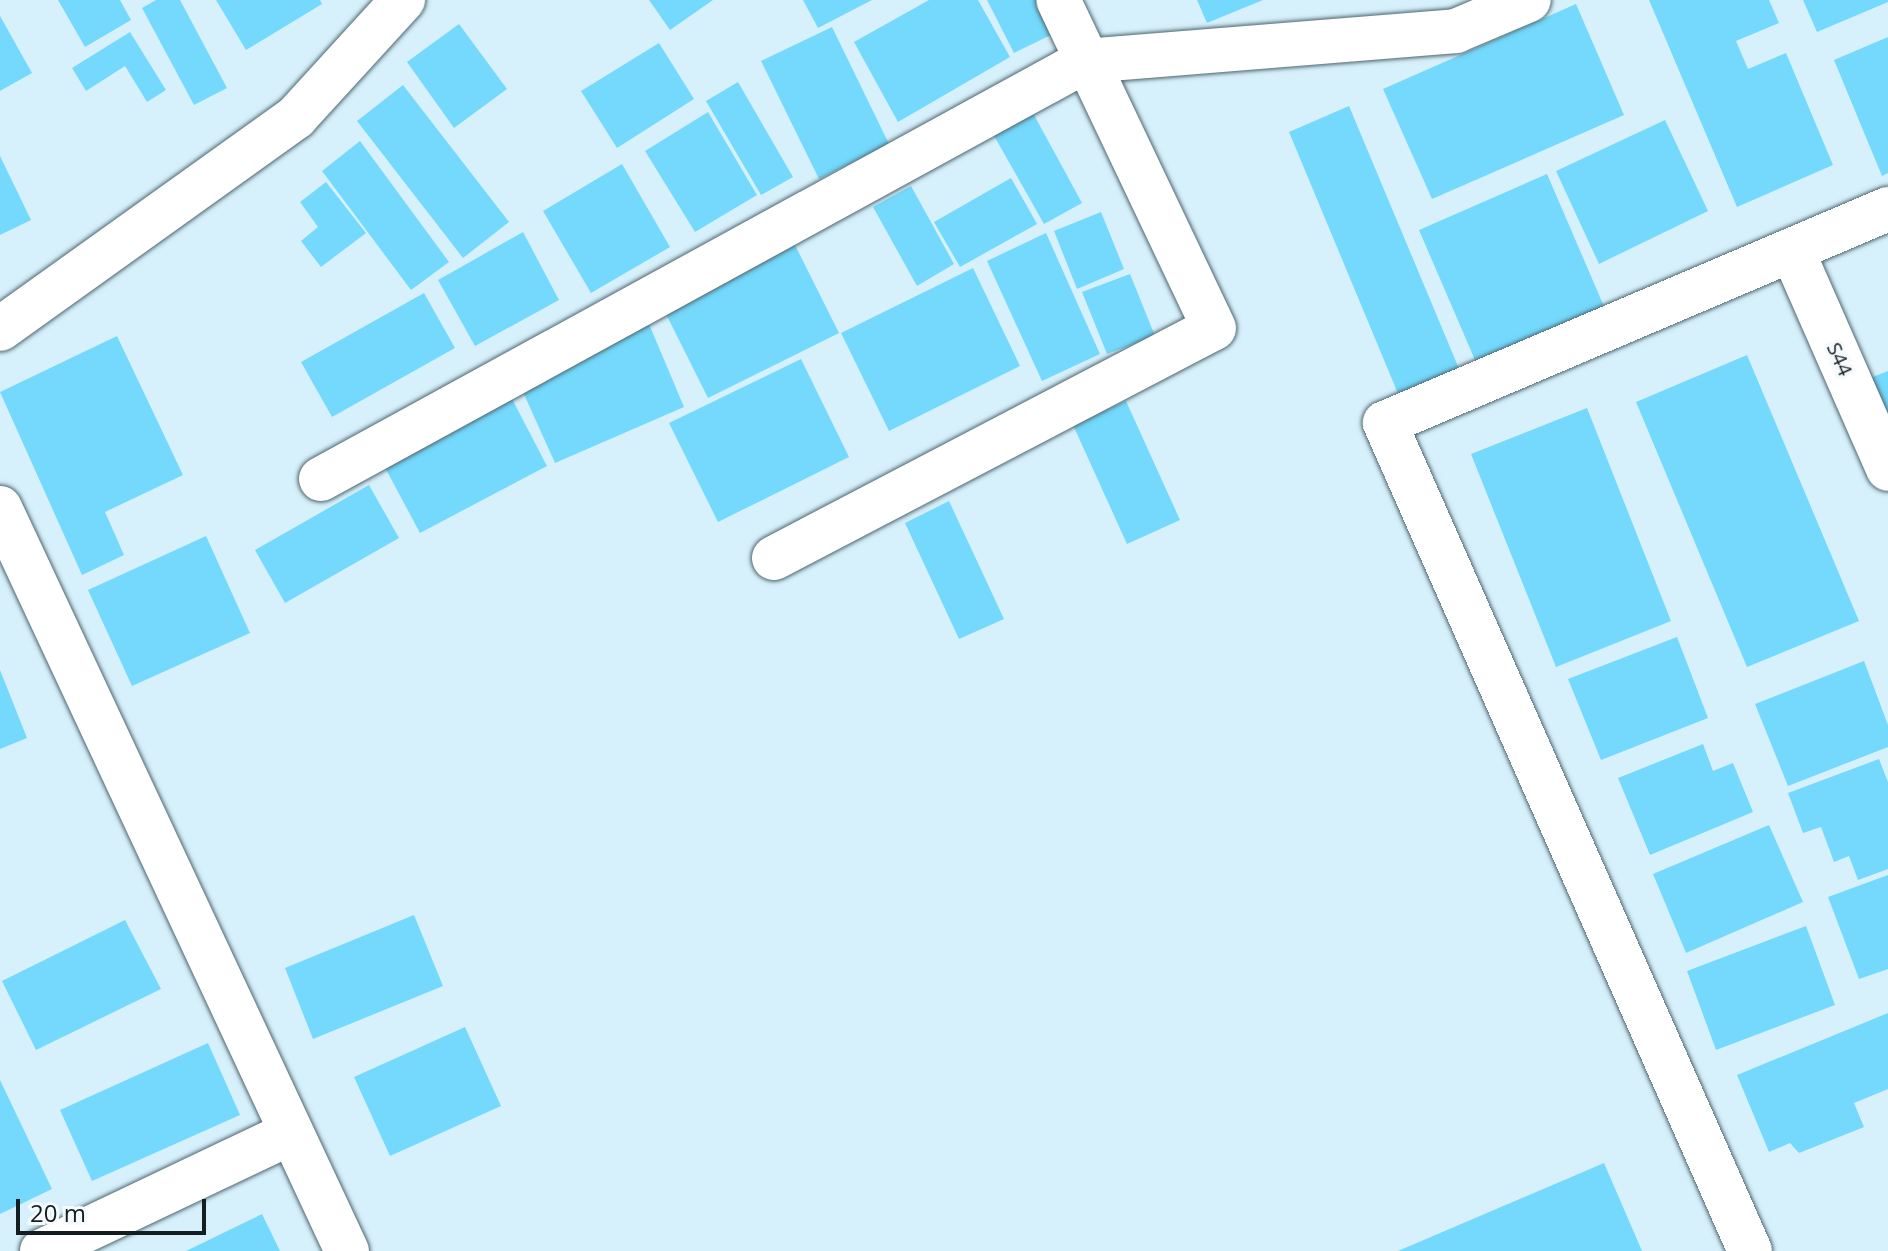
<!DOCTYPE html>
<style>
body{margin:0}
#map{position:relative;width:1888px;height:1251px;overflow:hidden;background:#d6f1fc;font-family:"Open Sans",sans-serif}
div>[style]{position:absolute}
.building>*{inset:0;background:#74d9fc}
.roads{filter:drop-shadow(0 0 2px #4e666f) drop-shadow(0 0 2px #4e666f)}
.street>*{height:44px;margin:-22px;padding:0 22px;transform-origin:22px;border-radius:22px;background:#fff}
span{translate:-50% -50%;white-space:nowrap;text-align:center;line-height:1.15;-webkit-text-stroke:7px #f5fafc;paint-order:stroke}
.street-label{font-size:20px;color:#141e21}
.scale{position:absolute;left:16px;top:1199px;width:190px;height:36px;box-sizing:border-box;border:4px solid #141e21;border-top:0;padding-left:10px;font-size:24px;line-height:28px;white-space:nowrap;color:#141e21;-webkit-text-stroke:6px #f5fafc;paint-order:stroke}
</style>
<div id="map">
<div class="building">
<i style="clip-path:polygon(58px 0,120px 0,131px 20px,85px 47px)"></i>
<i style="clip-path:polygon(156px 0,180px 0,227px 88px,194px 105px,142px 8px)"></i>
<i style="clip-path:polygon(216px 0,320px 0,322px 4px,246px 50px)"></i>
<i style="clip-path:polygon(649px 0,713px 0,670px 30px)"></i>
<i style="clip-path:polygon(803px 0,872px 0,818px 28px)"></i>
<i style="clip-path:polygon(929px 0,978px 0,1010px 57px,898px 122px,854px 42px)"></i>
<i style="clip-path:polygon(987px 0,1048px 0,1063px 29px,1014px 53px)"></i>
<i style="clip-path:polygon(1197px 0,1263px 0,1207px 23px)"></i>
<i style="clip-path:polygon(1649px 0,1769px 0,1779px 23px,1736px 41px,1748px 69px,1786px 53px,1833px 165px,1737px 207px)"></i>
<i style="clip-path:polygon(1803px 0,1888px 0,1888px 2px,1817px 32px)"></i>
<i style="clip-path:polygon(1576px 4px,1624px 115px,1432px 199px,1383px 89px)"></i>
<i style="clip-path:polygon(0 16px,32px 73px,0 91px)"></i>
<i style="clip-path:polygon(459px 24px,507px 89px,454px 128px,407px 62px)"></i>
<i style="clip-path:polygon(832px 27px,889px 144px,819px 179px,761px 61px)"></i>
<i style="clip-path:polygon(130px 32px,166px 90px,147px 102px,125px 66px,86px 91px,72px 68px)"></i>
<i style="clip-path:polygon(1888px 37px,1888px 173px,1882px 176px,1834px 60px)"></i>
<i style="clip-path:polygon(659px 43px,694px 99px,617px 148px,581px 91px)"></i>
<i style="clip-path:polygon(738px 82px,793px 177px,761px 195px,706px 101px)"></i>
<i style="clip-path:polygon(403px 85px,509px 222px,463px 258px,357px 121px)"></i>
<i style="clip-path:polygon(1349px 106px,1460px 371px,1399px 396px,1289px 132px)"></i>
<i style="clip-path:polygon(708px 112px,757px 195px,695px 232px,645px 151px)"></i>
<i style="clip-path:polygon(1033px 113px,1082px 203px,1044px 224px,993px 134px)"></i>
<i style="clip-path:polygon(1665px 120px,1708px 211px,1599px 264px,1556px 171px)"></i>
<i style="clip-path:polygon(360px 141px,449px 262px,411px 290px,322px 171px)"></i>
<i style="clip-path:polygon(0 156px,31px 220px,0 235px)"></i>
<i style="clip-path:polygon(622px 164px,670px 247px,591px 293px,543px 211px)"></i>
<i style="clip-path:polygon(1547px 174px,1606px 311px,1478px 367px,1419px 230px)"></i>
<i style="clip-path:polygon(1011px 178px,1037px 224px,960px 267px,934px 222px)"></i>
<i style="clip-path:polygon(326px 182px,366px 233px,321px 267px,301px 241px,318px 227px,300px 202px)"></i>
<i style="clip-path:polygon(911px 186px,954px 264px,917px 286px,873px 207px)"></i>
<i style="clip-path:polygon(1101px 212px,1124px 269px,1077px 289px,1054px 231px)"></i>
<i style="clip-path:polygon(523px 232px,559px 300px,475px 346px,438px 280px)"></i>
<i style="clip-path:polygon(1046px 233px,1100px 354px,1042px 381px,987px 261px)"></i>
<i style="clip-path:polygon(790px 235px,839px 333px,708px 398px,659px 300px)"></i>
<i style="clip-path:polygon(973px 268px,1020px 366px,889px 431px,841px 333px)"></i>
<i style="clip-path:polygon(1130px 274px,1155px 336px,1107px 354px,1082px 292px)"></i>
<i style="clip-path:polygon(424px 293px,455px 348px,332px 417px,301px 362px)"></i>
<i style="clip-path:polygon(649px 324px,684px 407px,555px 463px,518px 381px)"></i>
<i style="clip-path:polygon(117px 336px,183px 475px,105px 512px,124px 555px,82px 575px,0 392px)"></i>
<i style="clip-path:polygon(1747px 355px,1859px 621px,1747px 667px,1636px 402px)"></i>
<i style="clip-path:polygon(801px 359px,849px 457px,718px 522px,669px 423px)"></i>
<i style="clip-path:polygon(1888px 371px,1888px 423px,1870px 378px)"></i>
<i style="clip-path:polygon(510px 395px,547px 466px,420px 533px,382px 462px)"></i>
<i style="clip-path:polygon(1126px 401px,1180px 520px,1127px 544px,1073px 425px)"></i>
<i style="clip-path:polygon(1587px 408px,1671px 621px,1556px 667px,1471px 454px)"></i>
<i style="clip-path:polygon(369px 485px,399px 538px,285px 603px,255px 550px)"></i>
<i style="clip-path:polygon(949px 501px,1004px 619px,959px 639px,905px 523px)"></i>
<i style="clip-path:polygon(206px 536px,250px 633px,132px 686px,88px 590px)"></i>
<i style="clip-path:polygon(1677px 637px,1708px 718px,1601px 760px,1568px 679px)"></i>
<i style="clip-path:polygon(1864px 661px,1888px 725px,1888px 747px,1788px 786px,1755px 704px)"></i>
<i style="clip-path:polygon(0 670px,27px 738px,0 749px)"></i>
<i style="clip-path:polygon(1703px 744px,1713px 771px,1733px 763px,1753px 812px,1650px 855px,1618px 778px)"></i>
<i style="clip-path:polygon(1879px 759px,1888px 782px,1888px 869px,1858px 880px,1849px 856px,1834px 862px,1821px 827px,1803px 833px,1788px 793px)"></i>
<i style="clip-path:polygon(1769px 825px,1803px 902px,1686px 953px,1653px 874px)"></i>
<i style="clip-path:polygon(1888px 875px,1888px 969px,1859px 979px,1828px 897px)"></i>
<i style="clip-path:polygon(414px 915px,443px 986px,313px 1039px,285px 968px)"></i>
<i style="clip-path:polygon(125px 920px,161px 989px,36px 1050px,2px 981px)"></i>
<i style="clip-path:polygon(1806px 926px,1835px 1005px,1716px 1050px,1687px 971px)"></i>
<i style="clip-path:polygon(1888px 1013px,1888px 1089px,1854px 1103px,1864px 1127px,1799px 1153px,1790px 1143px,1769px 1152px,1737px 1075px)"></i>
<i style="clip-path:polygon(465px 1027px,501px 1106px,390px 1156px,354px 1077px)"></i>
<i style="clip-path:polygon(208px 1043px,240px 1115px,92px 1181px,60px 1110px)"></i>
<i style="clip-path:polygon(0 1080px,52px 1189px,0 1214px)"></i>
<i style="clip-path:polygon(1604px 1163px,1642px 1251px,1398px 1251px)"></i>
<i style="clip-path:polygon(262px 1214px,280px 1251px,186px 1251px)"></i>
</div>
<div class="roads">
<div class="street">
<i style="left:1792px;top:250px;width:239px;rotate:66.3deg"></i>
<i style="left:0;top:329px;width:364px;rotate:-35.6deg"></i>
<i style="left:296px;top:117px;width:159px;rotate:-47.6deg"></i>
<i style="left:321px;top:479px;width:871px;rotate:-28.68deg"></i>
<i style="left:1085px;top:61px;width:372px;rotate:-4.6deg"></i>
<i style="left:1456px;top:31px;width:79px;rotate:-23deg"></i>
<i style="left:0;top:508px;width:820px;rotate:64.97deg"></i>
<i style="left:774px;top:558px;width:496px;rotate:-27.6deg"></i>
<i style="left:1214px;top:328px;width:363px;rotate:-115.4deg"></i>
<i style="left:42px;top:1251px;width:276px;rotate:-25.4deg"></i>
<i style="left:1750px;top:1251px;width:905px;rotate:-113.79deg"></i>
<i style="left:1385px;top:423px;width:547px;rotate:-23.05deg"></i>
</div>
</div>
<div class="street-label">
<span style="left:1840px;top:359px;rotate:66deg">S44</span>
</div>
<div class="scale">20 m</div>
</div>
